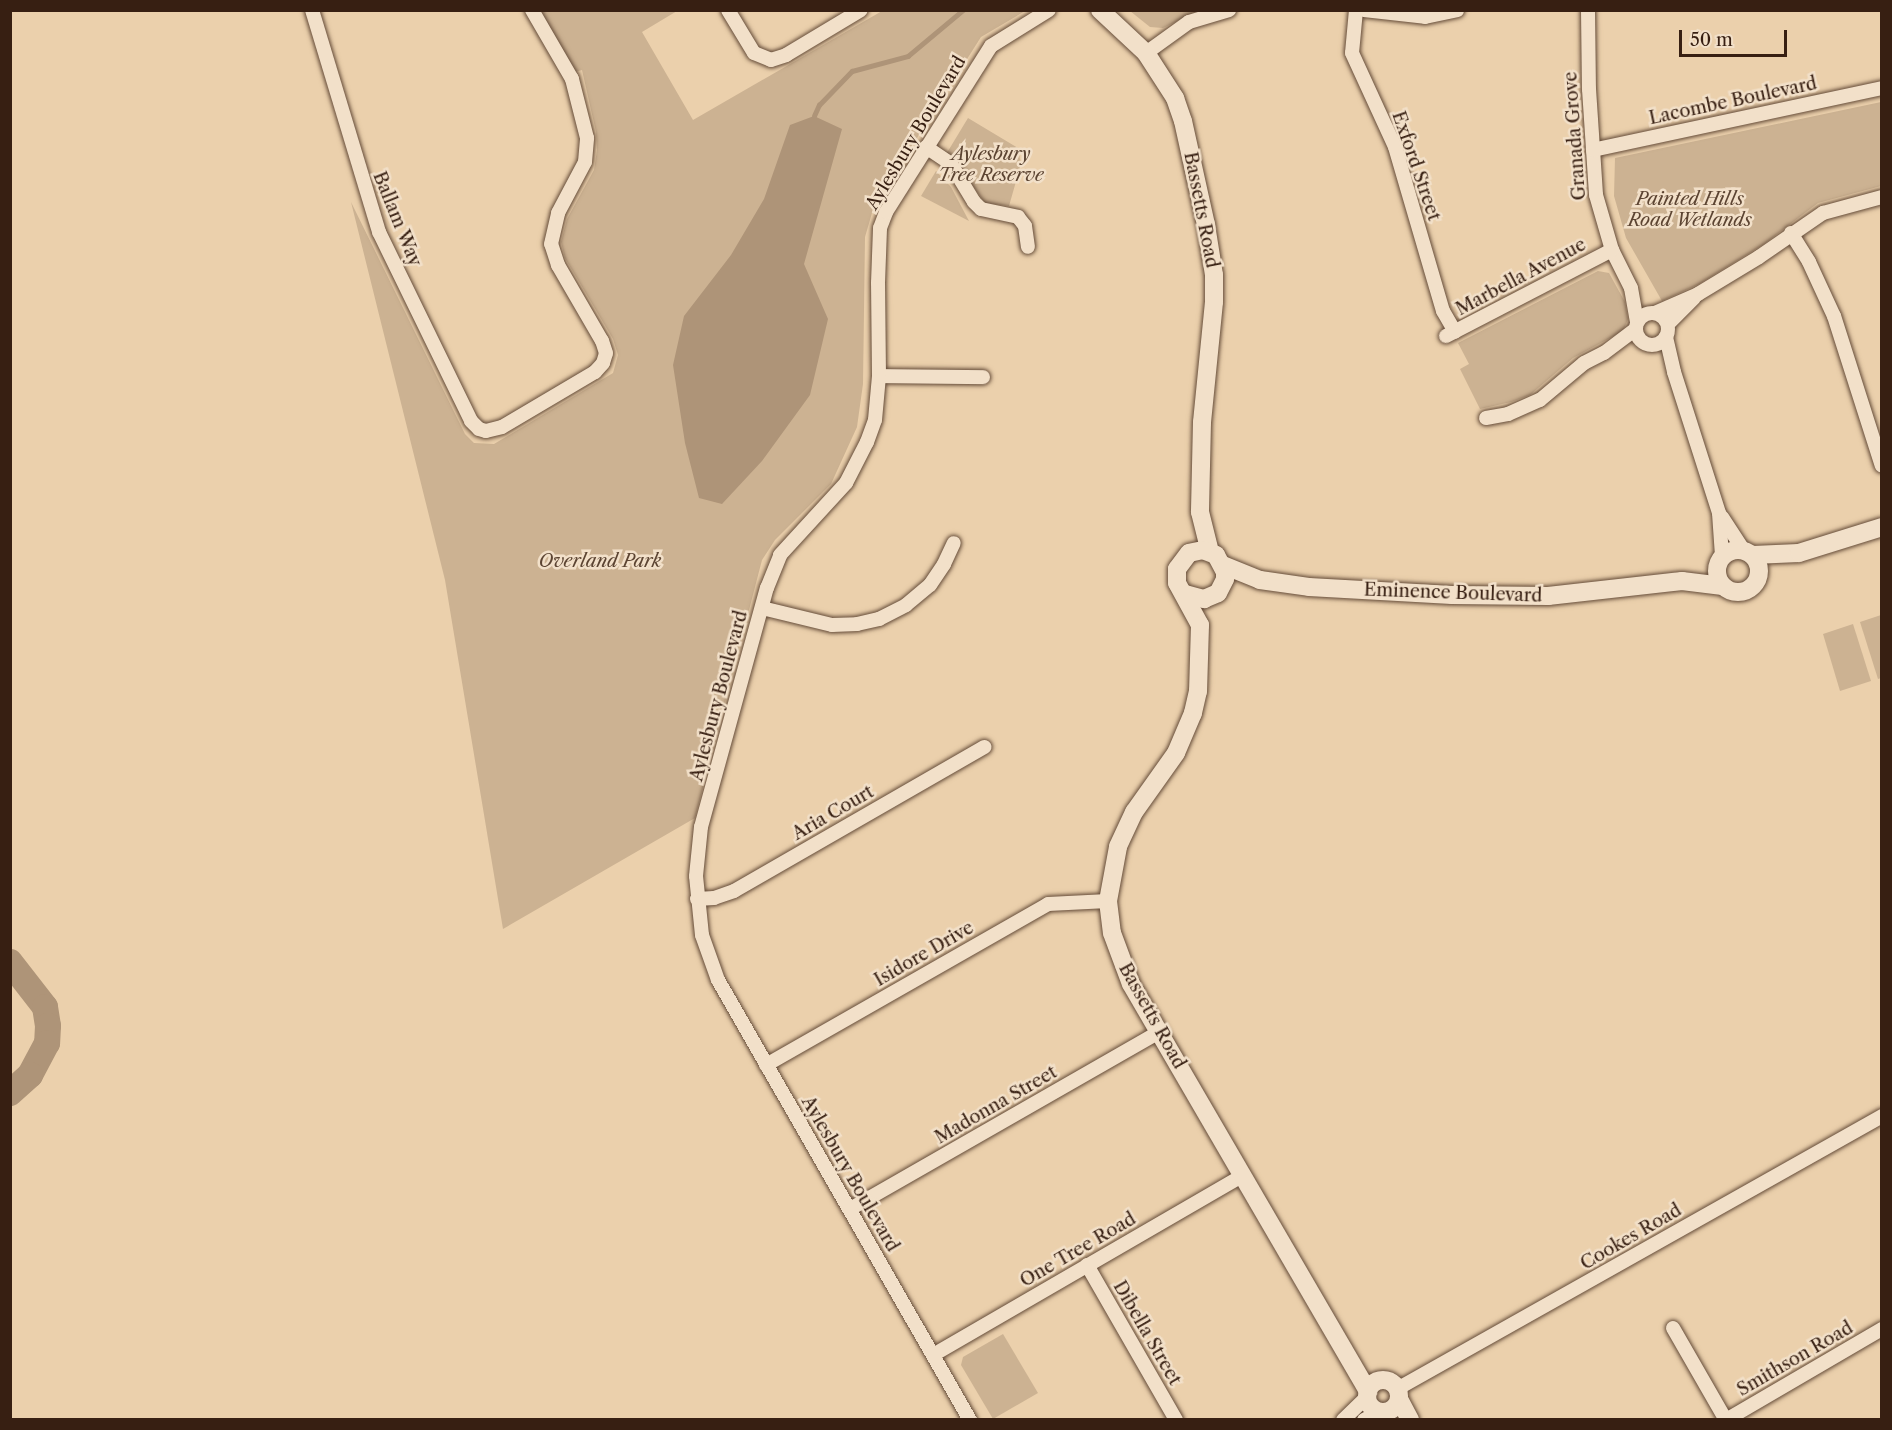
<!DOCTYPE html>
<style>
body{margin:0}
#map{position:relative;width:1892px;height:1430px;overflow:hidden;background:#ebd0ac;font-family:"Libre Caslon Text",serif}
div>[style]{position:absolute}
.green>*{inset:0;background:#ccb292}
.water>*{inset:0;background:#ae9478}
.stream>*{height:4.5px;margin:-2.25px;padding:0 2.25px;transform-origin:2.25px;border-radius:2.25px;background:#ae9478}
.river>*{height:26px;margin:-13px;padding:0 13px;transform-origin:13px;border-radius:13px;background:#ae9478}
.roads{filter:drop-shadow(0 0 2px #644b38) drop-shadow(0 0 2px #644b38)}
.minor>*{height:14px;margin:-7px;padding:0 7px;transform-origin:7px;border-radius:7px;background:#f2e0c9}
.minor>.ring{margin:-7px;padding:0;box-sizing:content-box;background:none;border:14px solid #f2e0c9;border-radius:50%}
.tertiary>*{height:18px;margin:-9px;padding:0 9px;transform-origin:9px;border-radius:9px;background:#f2e0c9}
.tertiary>.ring{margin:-9px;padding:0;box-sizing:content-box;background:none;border:18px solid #f2e0c9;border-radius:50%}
span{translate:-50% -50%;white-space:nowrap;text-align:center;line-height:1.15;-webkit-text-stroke:5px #f2e0c9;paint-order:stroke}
.street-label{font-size:18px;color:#371f12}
.park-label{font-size:18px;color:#5c4432;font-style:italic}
.frame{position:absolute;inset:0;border:12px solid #371f12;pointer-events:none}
.scale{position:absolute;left:1679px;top:30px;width:108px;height:27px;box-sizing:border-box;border:3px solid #371f12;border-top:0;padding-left:8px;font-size:18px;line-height:21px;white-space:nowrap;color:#371f12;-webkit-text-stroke:4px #f2e0c9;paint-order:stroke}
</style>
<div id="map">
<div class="green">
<i style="clip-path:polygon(540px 11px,677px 11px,642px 32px,693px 120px,882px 11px,1025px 11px,981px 37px,874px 206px,865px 237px,863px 384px,857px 427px,831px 484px,775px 540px,762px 560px,695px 818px,503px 929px,445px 580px,351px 202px,465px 434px,474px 443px,494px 444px,613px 373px,618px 355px,613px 339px,565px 258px,561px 242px,567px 219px,594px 170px,597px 150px,596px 132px,582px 70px,575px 72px)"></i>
<i style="clip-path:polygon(1130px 11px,1198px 11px,1163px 28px,1150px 27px)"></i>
<i style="clip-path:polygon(1881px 102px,1881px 186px,1818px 203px,1764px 244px,1699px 284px,1662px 301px,1626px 238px,1614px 196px,1615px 158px)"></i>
<i style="clip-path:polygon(968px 118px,1018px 148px,1021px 164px,1009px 206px,985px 203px,958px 165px,945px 156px)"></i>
<i style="clip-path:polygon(936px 171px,951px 187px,969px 221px,921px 196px)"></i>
<i style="clip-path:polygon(1598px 271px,1609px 273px,1625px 302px,1628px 319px,1623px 331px,1573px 358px,1530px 395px,1511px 402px,1480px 409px,1460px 369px,1469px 364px,1458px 343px)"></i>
<i style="clip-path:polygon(1881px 615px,1881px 678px,1878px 679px,1860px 622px)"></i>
<i style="clip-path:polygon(1853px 624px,1871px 681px,1840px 691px,1823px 634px)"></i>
<i style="clip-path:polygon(1003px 1334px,1038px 1393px,993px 1419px,961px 1365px,963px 1357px)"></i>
</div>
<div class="water">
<i style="clip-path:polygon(814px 116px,842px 129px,804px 264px,828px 319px,810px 395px,762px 461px,722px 504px,699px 498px,685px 443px,673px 365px,684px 316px,731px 255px,764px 199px,790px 125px)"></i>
</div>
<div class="stream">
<i style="left:814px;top:116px;width:12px;rotate:-66deg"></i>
<i style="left:819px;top:105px;width:47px;rotate:-45.9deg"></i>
<i style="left:852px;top:71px;width:58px;rotate:-15deg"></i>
<i style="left:908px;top:56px;width:72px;rotate:-39.9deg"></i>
</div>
<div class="river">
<i style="left:10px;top:962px;width:57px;rotate:52.1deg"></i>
<i style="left:45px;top:1007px;width:19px;rotate:81deg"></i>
<i style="left:48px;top:1026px;width:17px;rotate:93deg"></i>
<i style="left:47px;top:1043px;width:36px;rotate:118deg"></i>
<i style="left:30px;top:1075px;width:27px;rotate:138deg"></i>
</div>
<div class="roads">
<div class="minor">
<i style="left:312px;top:10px;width:232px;rotate:73.2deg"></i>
<i style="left:379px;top:232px;width:210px;rotate:64deg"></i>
<i style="left:471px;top:421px;width:11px;rotate:45deg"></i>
<i style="left:479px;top:429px;width:7px;rotate:16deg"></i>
<i style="left:486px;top:431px;width:16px;rotate:-14deg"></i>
<i style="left:502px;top:427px;width:108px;rotate:-30.6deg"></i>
<i style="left:595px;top:372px;width:12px;rotate:-48deg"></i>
<i style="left:603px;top:363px;width:10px;rotate:-73deg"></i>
<i style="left:606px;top:353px;width:13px;rotate:-108deg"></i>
<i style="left:602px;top:341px;width:88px;rotate:-120.1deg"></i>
<i style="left:558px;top:265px;width:22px;rotate:-108deg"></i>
<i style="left:551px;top:244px;width:32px;rotate:-77deg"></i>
<i style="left:558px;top:213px;width:58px;rotate:-62.1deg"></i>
<i style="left:585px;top:162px;width:24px;rotate:-85deg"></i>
<i style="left:587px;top:138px;width:61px;rotate:-104.3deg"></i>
<i style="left:572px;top:79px;width:80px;rotate:-120.1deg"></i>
<i style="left:728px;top:10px;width:50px;rotate:58.8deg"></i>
<i style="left:754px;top:53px;width:18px;rotate:22deg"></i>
<i style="left:771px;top:60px;width:16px;rotate:-18deg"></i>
<i style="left:786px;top:55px;width:87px;rotate:-31deg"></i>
<i style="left:1356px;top:10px;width:43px;rotate:95.3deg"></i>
<i style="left:1352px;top:53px;width:103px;rotate:65.4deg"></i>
<i style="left:1395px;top:147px;width:171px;rotate:73.7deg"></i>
<i style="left:1443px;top:311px;width:24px;rotate:60deg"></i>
<i style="left:1364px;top:10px;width:61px;rotate:6.5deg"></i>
<i style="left:1425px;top:17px;width:33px;rotate:-12deg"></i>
<i style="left:1588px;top:10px;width:79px;rotate:89.3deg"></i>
<i style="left:1589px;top:89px;width:106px;rotate:86.2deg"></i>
<i style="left:1596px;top:195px;width:57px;rotate:73.8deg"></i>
<i style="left:1612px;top:250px;width:42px;rotate:63.4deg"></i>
<i style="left:1631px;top:288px;width:35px;rotate:80deg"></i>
<i style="left:1146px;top:53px;width:53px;rotate:-35.8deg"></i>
<i style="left:1189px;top:22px;width:42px;rotate:-16.7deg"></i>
<i style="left:926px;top:147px;width:30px;rotate:34deg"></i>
<i style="left:951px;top:164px;width:44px;rotate:58.8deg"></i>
<i style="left:974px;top:202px;width:10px;rotate:45deg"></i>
<i style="left:981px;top:209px;width:38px;rotate:12deg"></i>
<i style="left:1018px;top:217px;width:11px;rotate:52deg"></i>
<i style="left:1025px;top:226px;width:21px;rotate:82deg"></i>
<i style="left:1593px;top:150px;width:296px;rotate:-12.1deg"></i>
<i style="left:1791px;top:233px;width:34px;rotate:58deg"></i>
<i style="left:1809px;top:262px;width:60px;rotate:65.2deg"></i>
<i style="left:1834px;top:316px;width:157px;rotate:72.3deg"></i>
<i class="ring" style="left:1636px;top:313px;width:18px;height:18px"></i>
<i style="left:1655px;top:313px;width:47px;rotate:-23.8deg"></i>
<i style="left:1698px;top:294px;width:71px;rotate:-31.2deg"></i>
<i style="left:1759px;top:257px;width:78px;rotate:-34.5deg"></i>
<i style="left:1823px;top:213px;width:61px;rotate:-15.2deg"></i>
<i style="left:1668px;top:324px;width:37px;rotate:-45deg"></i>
<i style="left:1446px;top:336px;width:187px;rotate:-27.4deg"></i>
<i style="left:1666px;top:337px;width:36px;rotate:77deg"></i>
<i style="left:1674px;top:372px;width:148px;rotate:72.3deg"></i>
<i style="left:1719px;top:513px;width:43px;rotate:86deg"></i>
<i style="left:879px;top:376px;width:104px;rotate:0.6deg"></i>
<i style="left:1486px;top:418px;width:22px;rotate:-10deg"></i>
<i style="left:1508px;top:414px;width:35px;rotate:-24deg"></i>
<i style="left:1540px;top:400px;width:57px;rotate:-40.1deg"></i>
<i style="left:1584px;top:363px;width:22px;rotate:-27deg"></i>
<i style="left:1604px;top:353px;width:40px;rotate:-37deg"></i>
<i style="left:1722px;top:517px;width:38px;rotate:57deg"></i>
<i style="left:762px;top:608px;width:72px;rotate:13.7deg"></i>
<i style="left:832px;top:625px;width:25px;rotate:-2deg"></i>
<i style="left:857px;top:624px;width:23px;rotate:-13deg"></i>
<i style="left:879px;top:619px;width:30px;rotate:-27deg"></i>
<i style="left:906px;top:605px;width:31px;rotate:-40deg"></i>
<i style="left:930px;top:585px;width:25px;rotate:-56deg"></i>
<i style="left:944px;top:564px;width:23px;rotate:-65deg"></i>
<i style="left:697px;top:899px;width:17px;rotate:-3deg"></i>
<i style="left:714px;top:898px;width:21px;rotate:-19deg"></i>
<i style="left:734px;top:891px;width:289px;rotate:-29.9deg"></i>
<i style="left:766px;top:1065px;width:325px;rotate:-29.7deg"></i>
<i style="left:1048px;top:904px;width:60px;rotate:-2.9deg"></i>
<i style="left:850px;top:1209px;width:356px;rotate:-29.8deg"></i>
<i style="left:1087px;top:1265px;width:179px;rotate:60.1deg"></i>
<i style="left:1673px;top:1328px;width:106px;rotate:60.1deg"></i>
<i style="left:1726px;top:1420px;width:181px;rotate:-30.3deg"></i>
<i style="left:933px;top:1355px;width:357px;rotate:-30.1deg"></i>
<i style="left:1397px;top:1389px;width:557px;rotate:-29.37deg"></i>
<i style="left:970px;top:1420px;width:507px;rotate:-119.8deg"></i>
<i style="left:718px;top:980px;width:48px;rotate:-109.6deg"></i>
<i style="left:702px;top:935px;width:59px;rotate:-95.8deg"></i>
<i style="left:696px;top:876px;width:49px;rotate:-84.2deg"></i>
<i style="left:701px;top:827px;width:248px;rotate:-74.6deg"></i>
<i style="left:767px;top:588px;width:35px;rotate:-68deg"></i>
<i style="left:780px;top:555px;width:98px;rotate:-47.5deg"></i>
<i style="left:846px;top:483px;width:46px;rotate:-62.9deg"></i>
<i style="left:867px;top:442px;width:23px;rotate:-70deg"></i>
<i style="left:875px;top:420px;width:44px;rotate:-84.8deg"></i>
<i style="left:879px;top:376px;width:93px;rotate:-90.6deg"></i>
<i style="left:878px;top:283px;width:55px;rotate:-87.9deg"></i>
<i style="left:880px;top:228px;width:17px;rotate:-69deg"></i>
<i style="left:886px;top:212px;width:196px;rotate:-57.7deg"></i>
<i style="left:991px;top:46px;width:68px;rotate:-31.8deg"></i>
<i style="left:1343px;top:1420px;width:33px;rotate:-44deg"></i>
<i style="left:1364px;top:1420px;width:17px;rotate:-28deg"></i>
</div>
<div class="tertiary">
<i style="left:1100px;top:10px;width:63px;rotate:43.1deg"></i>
<i style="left:1146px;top:53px;width:54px;rotate:57.2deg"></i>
<i style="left:1175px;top:98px;width:24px;rotate:71deg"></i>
<i style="left:1183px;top:121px;width:107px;rotate:77.5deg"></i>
<i style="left:1206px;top:225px;width:51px;rotate:80.9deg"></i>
<i style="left:1214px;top:275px;width:27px;rotate:90deg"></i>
<i style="left:1214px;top:302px;width:121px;rotate:95.7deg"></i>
<i style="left:1202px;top:422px;width:90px;rotate:91.3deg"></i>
<i style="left:1200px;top:512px;width:41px;rotate:76deg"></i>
<i class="ring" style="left:1717px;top:550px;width:24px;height:24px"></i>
<i style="left:1753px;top:555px;width:46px;rotate:-2.5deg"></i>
<i style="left:1799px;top:553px;width:87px;rotate:-17.4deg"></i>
<i style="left:1223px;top:565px;width:40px;rotate:22deg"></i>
<i style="left:1260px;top:580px;width:49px;rotate:8.1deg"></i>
<i style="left:1309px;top:587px;width:143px;rotate:3.2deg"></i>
<i style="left:1452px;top:595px;width:96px;rotate:0.6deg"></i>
<i style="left:1548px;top:596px;width:135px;rotate:-6.4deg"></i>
<i style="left:1682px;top:581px;width:41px;rotate:7deg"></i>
<i style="left:1185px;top:594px;width:20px;rotate:15deg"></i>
<i style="left:1204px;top:599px;width:15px;rotate:-23deg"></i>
<i style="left:1218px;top:593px;width:16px;rotate:-63deg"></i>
<i style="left:1225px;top:579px;width:7px;rotate:-90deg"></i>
<i style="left:1225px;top:572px;width:19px;rotate:-118deg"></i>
<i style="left:1216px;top:555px;width:14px;rotate:-159deg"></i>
<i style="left:1203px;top:550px;width:14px;rotate:168deg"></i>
<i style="left:1189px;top:553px;width:20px;rotate:127deg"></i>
<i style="left:1177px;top:569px;width:14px;rotate:90deg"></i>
<i style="left:1177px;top:583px;width:48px;rotate:61.3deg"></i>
<i style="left:1200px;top:625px;width:66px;rotate:91.7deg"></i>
<i style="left:1198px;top:691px;width:23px;rotate:103deg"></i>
<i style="left:1193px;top:713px;width:43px;rotate:113deg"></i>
<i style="left:1176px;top:753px;width:72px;rotate:125.4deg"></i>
<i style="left:1134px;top:812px;width:38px;rotate:115deg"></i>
<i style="left:1118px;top:847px;width:55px;rotate:100.5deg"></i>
<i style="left:1108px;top:901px;width:32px;rotate:83deg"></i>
<i style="left:1112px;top:933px;width:54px;rotate:69.6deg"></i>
<i style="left:1131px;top:984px;width:472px;rotate:59.8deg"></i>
<i class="ring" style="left:1367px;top:1380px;width:14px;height:14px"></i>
<i style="left:1399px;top:1399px;width:24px;rotate:62deg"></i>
</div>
</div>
<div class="street-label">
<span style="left:1733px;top:101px;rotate:-12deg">Lacombe Boulevard</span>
<span style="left:916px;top:133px;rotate:-59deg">Aylesbury Boulevard</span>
<span style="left:1575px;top:136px;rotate:-94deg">Granada Grove</span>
<span style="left:1416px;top:166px;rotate:71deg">Exford Street</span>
<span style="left:1201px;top:210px;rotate:79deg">Bassetts Road</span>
<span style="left:397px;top:219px;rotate:68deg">Ballam Way</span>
<span style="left:1521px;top:277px;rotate:-28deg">Marbella Avenue</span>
<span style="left:1453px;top:593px;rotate:2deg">Eminence Boulevard</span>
<span style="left:719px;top:696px;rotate:-75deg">Aylesbury Boulevard</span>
<span style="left:833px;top:813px;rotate:-30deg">Aria Court</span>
<span style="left:924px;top:954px;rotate:-30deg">Isidore Drive</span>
<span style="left:1152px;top:1016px;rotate:61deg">Bassetts Road</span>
<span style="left:996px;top:1105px;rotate:-30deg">Madonna Street</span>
<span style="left:850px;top:1174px;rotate:60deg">Aylesbury Boulevard</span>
<span style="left:1631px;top:1237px;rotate:-30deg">Cookes Road</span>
<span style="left:1078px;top:1250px;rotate:-30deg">One Tree Road</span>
<span style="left:1147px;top:1333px;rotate:60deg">Dibella Street</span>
<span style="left:1795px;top:1359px;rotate:-30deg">Smithson Road</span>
</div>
<div class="park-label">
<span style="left:991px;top:165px">Aylesbury<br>Tree Reserve</span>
<span style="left:1690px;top:210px">Painted Hills<br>Road Wetlands</span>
<span style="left:600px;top:561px">Overland Park</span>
</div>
<div class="frame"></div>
<div class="scale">50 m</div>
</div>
